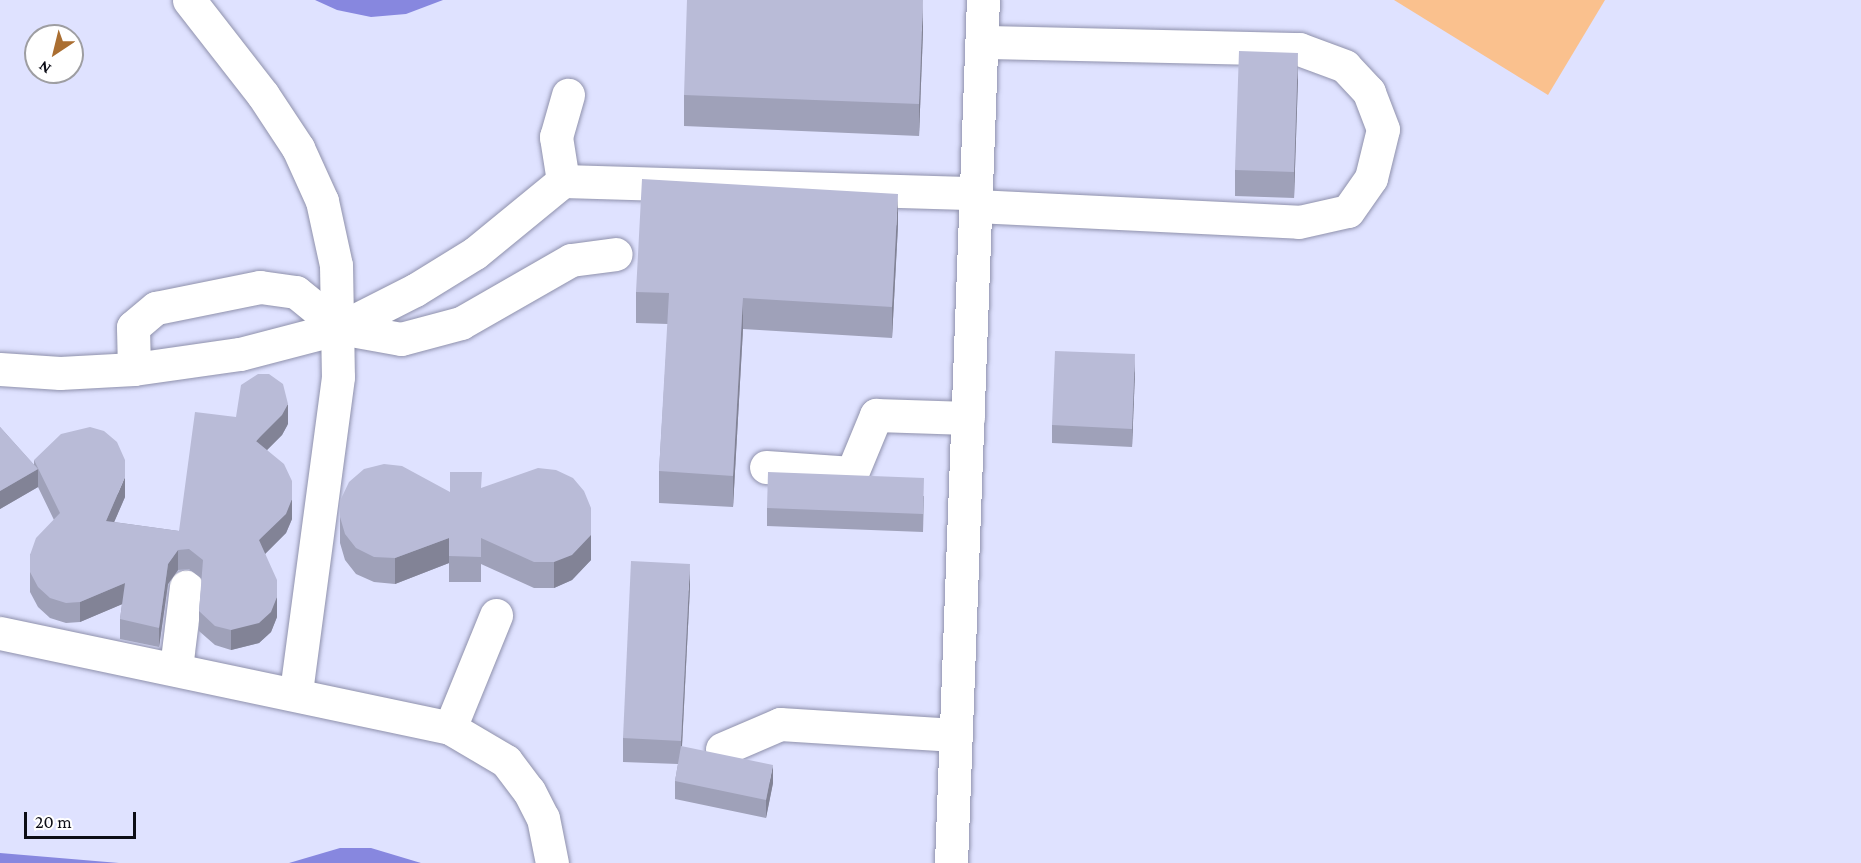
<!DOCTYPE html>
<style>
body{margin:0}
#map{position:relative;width:1861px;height:863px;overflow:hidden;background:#dfe2ff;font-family:"Crimson Pro",serif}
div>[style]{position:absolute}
.green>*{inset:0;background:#fac18e}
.water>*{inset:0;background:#8787df}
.roads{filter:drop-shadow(0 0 2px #8f91ac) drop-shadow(0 0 2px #8f91ac)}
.minor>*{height:33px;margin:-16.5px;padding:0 16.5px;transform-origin:16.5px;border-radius:16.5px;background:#fff}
.wall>*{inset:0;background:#9fa1b9}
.shaded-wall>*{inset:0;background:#828396}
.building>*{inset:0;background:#b9bbd7}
span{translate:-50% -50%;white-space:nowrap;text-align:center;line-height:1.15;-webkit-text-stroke:4.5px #fff;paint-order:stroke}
.north{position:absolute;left:24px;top:24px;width:60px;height:60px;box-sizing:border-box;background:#fff;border:2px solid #9e9ea2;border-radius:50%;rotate:215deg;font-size:16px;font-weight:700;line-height:24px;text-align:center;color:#0c0d16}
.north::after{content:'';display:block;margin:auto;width:21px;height:27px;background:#aa6e31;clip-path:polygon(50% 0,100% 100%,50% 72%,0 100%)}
.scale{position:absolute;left:24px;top:812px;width:112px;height:27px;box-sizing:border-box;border:3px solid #0c0d16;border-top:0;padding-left:8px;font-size:18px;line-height:21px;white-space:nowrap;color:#0c0d16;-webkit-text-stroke:4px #fff;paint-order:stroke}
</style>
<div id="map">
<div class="green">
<i style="clip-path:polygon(1394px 0,1605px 0,1548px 95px)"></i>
</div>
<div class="water">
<i style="clip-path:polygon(315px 0,443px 0,406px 14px,371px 17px,337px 10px)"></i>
<i style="clip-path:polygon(340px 848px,371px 848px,421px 863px,289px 863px)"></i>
<i style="clip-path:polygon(0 853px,119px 863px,0 863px)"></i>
</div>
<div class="roads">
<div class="minor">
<i style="left:189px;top:0;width:120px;rotate:52.1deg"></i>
<i style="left:263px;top:95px;width:64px;rotate:56.6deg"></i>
<i style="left:298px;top:148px;width:58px;rotate:65.6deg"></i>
<i style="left:322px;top:201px;width:66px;rotate:77.7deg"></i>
<i style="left:336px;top:265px;width:112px;rotate:89deg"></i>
<i style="left:338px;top:377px;width:318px;rotate:97.6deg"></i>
<i style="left:563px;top:181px;width:45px;rotate:-99deg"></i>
<i style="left:556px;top:137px;width:44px;rotate:-74.1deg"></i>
<i style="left:976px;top:206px;width:323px;rotate:2.8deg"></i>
<i style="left:1299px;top:222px;width:50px;rotate:-12.7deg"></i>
<i style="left:1348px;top:211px;width:40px;rotate:-55.1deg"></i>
<i style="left:1371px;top:178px;width:50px;rotate:-76.2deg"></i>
<i style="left:1383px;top:129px;width:40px;rotate:-111deg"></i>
<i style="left:1369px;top:92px;width:35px;rotate:-133deg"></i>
<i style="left:1345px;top:66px;width:49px;rotate:-159.7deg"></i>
<i style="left:1299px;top:49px;width:317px;rotate:-178.7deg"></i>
<i style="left:0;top:369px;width:60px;rotate:3.8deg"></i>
<i style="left:60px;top:373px;width:74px;rotate:-3.1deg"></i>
<i style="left:134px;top:369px;width:107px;rotate:-8.1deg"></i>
<i style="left:240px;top:354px;width:103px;rotate:-14.6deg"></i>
<i style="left:340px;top:328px;width:84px;rotate:-26.9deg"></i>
<i style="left:415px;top:290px;width:70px;rotate:-31.7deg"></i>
<i style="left:475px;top:253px;width:114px;rotate:-39.3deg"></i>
<i style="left:563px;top:181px;width:413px;rotate:1.7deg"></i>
<i style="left:134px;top:369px;width:42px;rotate:-91.4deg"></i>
<i style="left:133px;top:327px;width:30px;rotate:-40deg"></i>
<i style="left:156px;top:308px;width:106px;rotate:-11.4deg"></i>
<i style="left:260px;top:287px;width:36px;rotate:8deg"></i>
<i style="left:296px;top:292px;width:57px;rotate:39.3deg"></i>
<i style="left:340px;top:328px;width:62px;rotate:10.2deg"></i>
<i style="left:401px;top:339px;width:62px;rotate:-14.9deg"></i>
<i style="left:461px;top:323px;width:127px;rotate:-29.8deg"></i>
<i style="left:571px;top:260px;width:45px;rotate:-7.6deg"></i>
<i style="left:766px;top:467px;width:86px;rotate:4deg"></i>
<i style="left:852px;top:473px;width:63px;rotate:-67.5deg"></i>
<i style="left:876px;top:415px;width:92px;rotate:1.9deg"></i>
<i style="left:0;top:633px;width:460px;rotate:11.9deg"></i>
<i style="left:450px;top:728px;width:65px;rotate:30.5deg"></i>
<i style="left:506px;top:761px;width:38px;rotate:53deg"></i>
<i style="left:529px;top:791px;width:30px;rotate:63deg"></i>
<i style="left:543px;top:818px;width:46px;rotate:78.7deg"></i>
<i style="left:176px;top:668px;width:82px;rotate:-83deg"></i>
<i style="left:450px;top:728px;width:122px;rotate:-67.8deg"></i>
<i style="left:722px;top:749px;width:63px;rotate:-23.3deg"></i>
<i style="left:780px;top:724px;width:175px;rotate:3.6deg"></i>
<i style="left:951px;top:863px;width:864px;rotate:-87.88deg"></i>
</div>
</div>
<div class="wall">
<i style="clip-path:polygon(923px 31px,919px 136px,684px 126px,684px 95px)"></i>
<i style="clip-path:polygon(1298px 78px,1294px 198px,1235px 196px,1235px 170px)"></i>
<i style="clip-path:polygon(898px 225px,892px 338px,743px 329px,733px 507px,659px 503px,659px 471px,668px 324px,636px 323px,636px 292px)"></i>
<i style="clip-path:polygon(1135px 372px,1132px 447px,1052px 443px,1052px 425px)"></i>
<i style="clip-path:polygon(288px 424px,282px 435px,267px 450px,292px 519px,286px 533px,265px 554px,277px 617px,271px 632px,259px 643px,231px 650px,215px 645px,199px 631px,199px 611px,202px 579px,189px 569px,178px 570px,168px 584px,159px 647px,120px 639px,120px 619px,122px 604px,80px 622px,66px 623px,50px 618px,38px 607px,30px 592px,30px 555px,54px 520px,38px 487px,0 509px,0 427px,34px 465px,34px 460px,125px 497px,114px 522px,179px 531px)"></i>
<i style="clip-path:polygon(482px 488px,591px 560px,572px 580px,554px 588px,534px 588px,481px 564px,481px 582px,449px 582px,449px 563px,395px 584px,374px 582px,356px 574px,345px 560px,340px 543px,340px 517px,450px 492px)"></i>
<i style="clip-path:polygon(924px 496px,923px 532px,767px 526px,767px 508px)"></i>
<i style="clip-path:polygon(690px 587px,682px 747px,773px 783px,766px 818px,675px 799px,675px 781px,678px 764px,623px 762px,623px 738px)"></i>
</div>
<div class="shaded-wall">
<i style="clip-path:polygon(923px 0,923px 31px,919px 136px,919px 104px)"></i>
<i style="clip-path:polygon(1298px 53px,1298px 78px,1294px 198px,1294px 172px)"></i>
<i style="clip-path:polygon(898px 194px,898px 225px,892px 338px,892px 307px)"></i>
<i style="clip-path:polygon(743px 298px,743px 329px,733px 507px,733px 476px)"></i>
<i style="clip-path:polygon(1135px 354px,1135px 372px,1132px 447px,1132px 429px)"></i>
<i style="clip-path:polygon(288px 404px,288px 424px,282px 435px,256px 461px,256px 441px)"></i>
<i style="clip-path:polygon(38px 469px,38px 487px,0 509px,0 491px)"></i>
<i style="clip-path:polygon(125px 477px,125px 497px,106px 541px,106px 521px)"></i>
<i style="clip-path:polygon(292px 499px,292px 519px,286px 533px,259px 560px,259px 540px)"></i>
<i style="clip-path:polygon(591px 508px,591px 560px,572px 580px,554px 588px,554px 562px)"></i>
<i style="clip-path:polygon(449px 538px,449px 563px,395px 584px,395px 558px)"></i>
<i style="clip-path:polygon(178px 550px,178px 570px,168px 584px,159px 647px,159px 628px,168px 564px)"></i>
<i style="clip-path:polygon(690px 564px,690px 587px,681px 764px,681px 741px)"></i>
<i style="clip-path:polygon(125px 583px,125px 603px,80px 622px,80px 602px)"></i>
<i style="clip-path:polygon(277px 597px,277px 617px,271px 632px,259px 643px,231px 650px,231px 630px)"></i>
<i style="clip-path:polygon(773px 765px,773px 783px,766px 818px,766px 800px)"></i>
</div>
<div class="building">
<i style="clip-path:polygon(687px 0,923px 0,919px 104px,684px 95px)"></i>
<i style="clip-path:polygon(1239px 51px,1298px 53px,1294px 172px,1235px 170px)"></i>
<i style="clip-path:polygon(642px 179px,898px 194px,892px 307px,743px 298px,733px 476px,659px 471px,669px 293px,636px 292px)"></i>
<i style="clip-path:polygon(1055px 351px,1135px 354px,1132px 429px,1052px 425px)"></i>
<i style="clip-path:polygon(258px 374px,269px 374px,283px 384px,288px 404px,282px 415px,256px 441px,284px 464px,292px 481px,292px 499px,286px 514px,259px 540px,277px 580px,277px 597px,271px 612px,259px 623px,231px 630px,215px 626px,199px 611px,203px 560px,189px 549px,178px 550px,168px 564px,159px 628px,120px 619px,125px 583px,80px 602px,66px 603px,50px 598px,38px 587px,30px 572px,30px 555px,36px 538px,60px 513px,34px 460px,61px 434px,90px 427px,104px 431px,117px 442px,125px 460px,125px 477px,106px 521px,179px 531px,195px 412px,236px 417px,241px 385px)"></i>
<i style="clip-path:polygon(0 427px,38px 469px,0 491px)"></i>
<i style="clip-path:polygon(384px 464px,402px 466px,450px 492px,450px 472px,482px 472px,481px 488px,538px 468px,556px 470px,573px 478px,584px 491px,591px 508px,591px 535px,572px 555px,554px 562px,534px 562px,481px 538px,481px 557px,449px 556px,449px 538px,395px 558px,374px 557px,356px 548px,345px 534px,340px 517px,340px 501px,349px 482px,364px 469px)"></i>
<i style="clip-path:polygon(768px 472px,924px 478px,923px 514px,767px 508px)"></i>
<i style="clip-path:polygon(631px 561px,690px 564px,681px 741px,623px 738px)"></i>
<i style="clip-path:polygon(681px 746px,773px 765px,766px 800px,675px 781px)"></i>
</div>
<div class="north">N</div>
<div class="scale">20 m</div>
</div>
